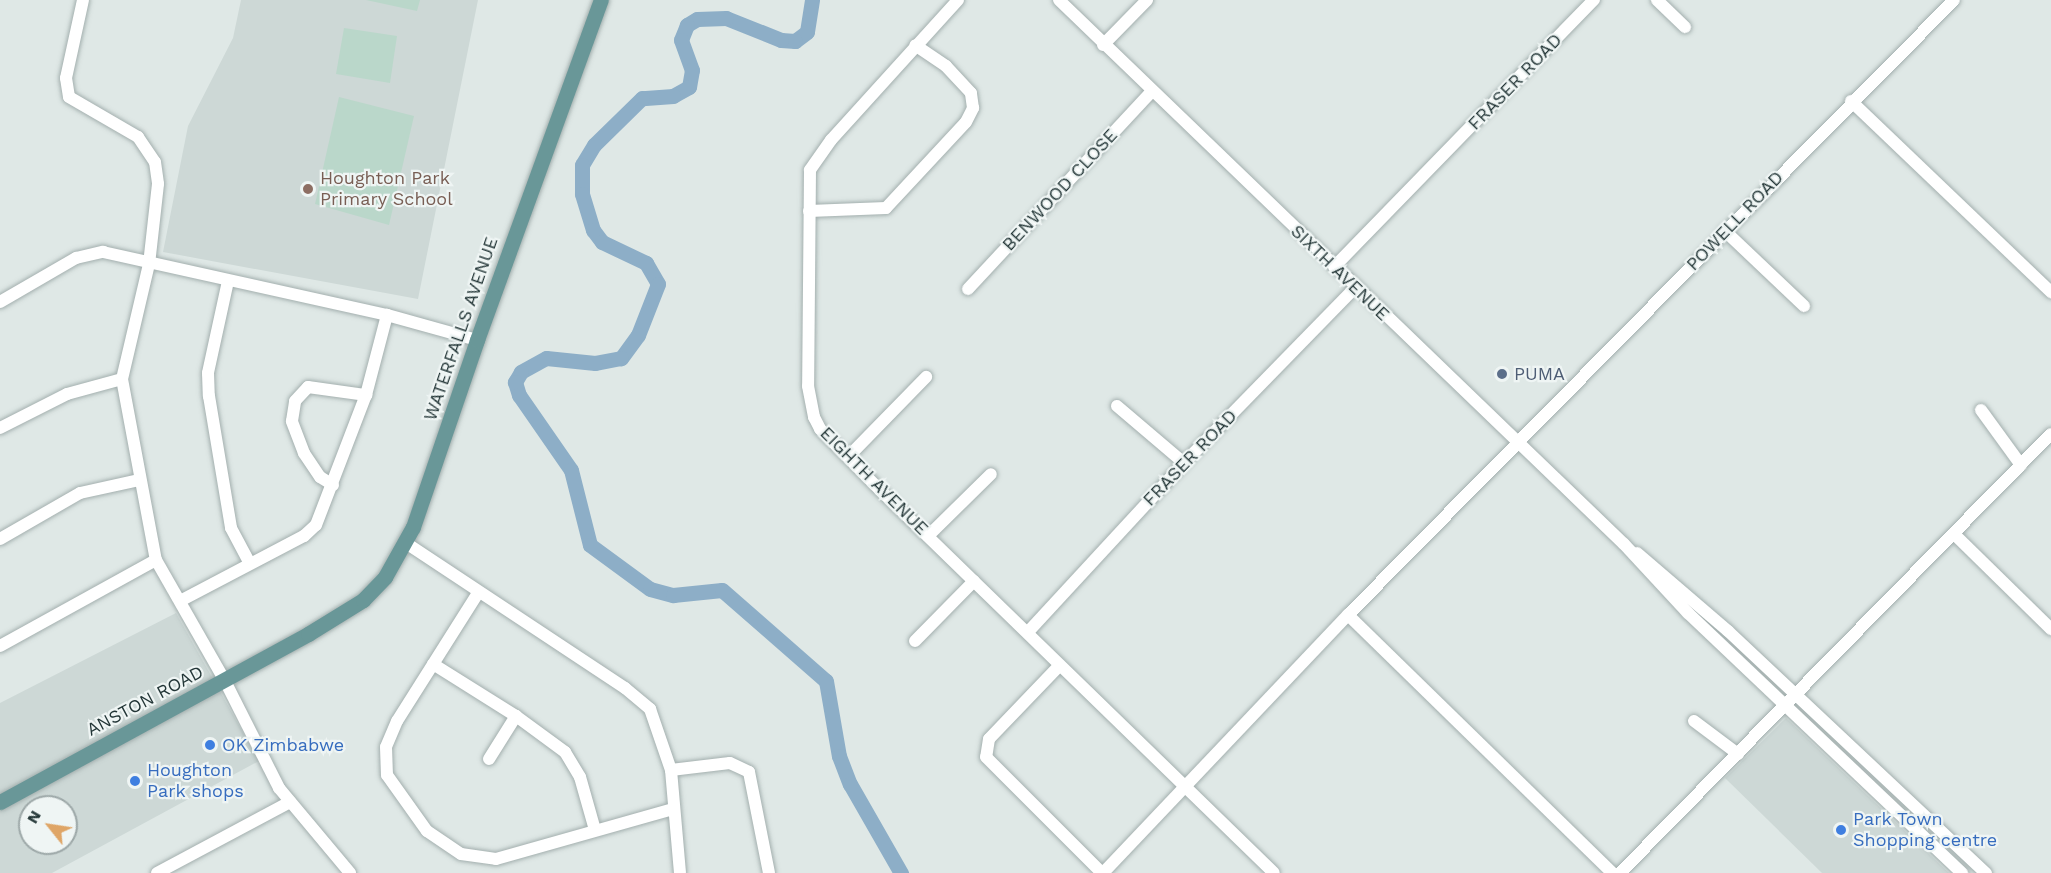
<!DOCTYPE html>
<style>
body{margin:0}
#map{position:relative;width:2051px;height:873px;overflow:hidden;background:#dfe8e6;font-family:"Work Sans",sans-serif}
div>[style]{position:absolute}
.built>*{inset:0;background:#cdd8d6}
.green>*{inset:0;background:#bad7ca}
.river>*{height:15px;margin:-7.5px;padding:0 7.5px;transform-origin:7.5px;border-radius:7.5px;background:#8daec7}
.roads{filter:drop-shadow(0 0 2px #a3afae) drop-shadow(0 0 2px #a3afae)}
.minor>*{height:12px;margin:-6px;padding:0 6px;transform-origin:6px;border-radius:6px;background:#fff}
.major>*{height:15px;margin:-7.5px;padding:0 7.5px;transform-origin:7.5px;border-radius:7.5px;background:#699798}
.dots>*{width:16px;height:16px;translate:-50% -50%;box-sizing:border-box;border:3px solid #eff5f4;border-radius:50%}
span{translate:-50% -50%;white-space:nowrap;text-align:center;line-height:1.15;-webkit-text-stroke:4.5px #eff5f4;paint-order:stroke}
.street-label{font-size:18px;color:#223536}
.education-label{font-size:18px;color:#785e54}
.left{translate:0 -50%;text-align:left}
.service-label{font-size:18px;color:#4e5e75}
.shop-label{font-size:18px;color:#366cbe}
.north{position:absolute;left:18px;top:795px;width:60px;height:60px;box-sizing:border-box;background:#eff5f4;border:2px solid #9da8a8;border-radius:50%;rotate:300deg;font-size:16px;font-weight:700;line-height:24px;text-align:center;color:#223536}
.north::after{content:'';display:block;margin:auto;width:21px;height:27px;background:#dfa566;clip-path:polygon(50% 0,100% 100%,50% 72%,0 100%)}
</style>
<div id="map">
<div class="built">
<i style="clip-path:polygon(241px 0,478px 0,418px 299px,163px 252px,188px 126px,233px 38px)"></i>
<i style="clip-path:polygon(evenodd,176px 613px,259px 761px,52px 873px,0 873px,0 703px,176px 613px,30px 807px,66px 807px,66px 843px,30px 843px,30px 807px)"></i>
<i style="clip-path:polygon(1786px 718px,1949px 873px,1822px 873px,1725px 778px)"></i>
</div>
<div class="green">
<i style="clip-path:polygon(366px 0,420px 0,417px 11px)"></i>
<i style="clip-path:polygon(344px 28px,397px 36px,390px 83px,336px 74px)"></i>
<i style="clip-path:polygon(339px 97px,414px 116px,389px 225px,315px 204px)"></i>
</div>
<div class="river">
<i style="left:812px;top:0;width:32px;rotate:99deg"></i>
<i style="left:807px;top:32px;width:15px;rotate:143deg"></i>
<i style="left:795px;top:41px;width:14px;rotate:-176deg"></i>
<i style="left:781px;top:40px;width:59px;rotate:-158.2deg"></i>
<i style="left:726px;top:18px;width:29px;rotate:178deg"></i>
<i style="left:697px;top:19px;width:12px;rotate:149deg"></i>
<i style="left:687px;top:25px;width:16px;rotate:112deg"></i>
<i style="left:681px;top:40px;width:32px;rotate:70deg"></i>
<i style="left:692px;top:70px;width:17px;rotate:100deg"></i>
<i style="left:689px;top:87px;width:18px;rotate:151deg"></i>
<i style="left:673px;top:96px;width:31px;rotate:176deg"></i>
<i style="left:642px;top:98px;width:67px;rotate:135.6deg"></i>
<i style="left:594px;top:145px;width:23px;rotate:121deg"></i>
<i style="left:582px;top:165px;width:29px;rotate:90deg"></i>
<i style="left:582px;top:194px;width:38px;rotate:73deg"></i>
<i style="left:593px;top:230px;width:15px;rotate:53deg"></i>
<i style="left:602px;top:242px;width:49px;rotate:25.5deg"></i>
<i style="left:646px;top:263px;width:24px;rotate:60deg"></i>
<i style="left:658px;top:284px;width:55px;rotate:111.4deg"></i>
<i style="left:638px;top:335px;width:29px;rotate:126deg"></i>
<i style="left:621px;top:358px;width:26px;rotate:169deg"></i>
<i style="left:595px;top:363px;width:49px;rotate:-174.2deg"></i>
<i style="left:546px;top:358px;width:29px;rotate:151deg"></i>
<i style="left:521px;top:372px;width:12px;rotate:121deg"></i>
<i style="left:515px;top:382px;width:14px;rotate:73deg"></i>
<i style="left:519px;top:395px;width:91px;rotate:55.3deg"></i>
<i style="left:571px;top:470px;width:77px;rotate:75.8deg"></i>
<i style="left:590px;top:545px;width:74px;rotate:36.3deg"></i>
<i style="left:650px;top:589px;width:24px;rotate:15deg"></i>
<i style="left:673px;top:595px;width:49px;rotate:-5.8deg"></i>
<i style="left:722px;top:590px;width:138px;rotate:41.2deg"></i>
<i style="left:826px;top:681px;width:76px;rotate:80.2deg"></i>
<i style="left:839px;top:756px;width:30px;rotate:69deg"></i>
<i style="left:850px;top:784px;width:103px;rotate:60.2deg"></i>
</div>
<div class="roads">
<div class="minor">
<i style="left:83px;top:0;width:80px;rotate:102.3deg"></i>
<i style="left:66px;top:78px;width:19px;rotate:81deg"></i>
<i style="left:69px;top:97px;width:80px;rotate:30.1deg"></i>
<i style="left:138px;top:137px;width:30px;rotate:56deg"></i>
<i style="left:155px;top:162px;width:22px;rotate:82deg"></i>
<i style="left:158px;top:184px;width:81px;rotate:96.4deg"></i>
<i style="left:149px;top:264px;width:118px;rotate:103.2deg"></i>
<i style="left:122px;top:379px;width:184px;rotate:79.4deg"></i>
<i style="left:156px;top:560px;width:139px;rotate:60.3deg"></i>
<i style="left:225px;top:681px;width:120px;rotate:63.2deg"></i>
<i style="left:279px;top:788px;width:111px;rotate:50.1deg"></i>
<i style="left:958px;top:0;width:189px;rotate:132.2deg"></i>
<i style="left:831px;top:140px;width:37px;rotate:125deg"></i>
<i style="left:810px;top:170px;width:216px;rotate:90.5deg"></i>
<i style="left:808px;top:386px;width:32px;rotate:79deg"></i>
<i style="left:814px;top:417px;width:13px;rotate:63deg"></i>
<i style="left:820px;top:429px;width:86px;rotate:45.5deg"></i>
<i style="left:880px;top:490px;width:549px;rotate:44.19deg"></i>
<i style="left:1059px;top:0;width:784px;rotate:43.92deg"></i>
<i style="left:1624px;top:544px;width:94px;rotate:47.2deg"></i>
<i style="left:1688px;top:613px;width:378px;rotate:43.5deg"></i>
<i style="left:1657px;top:0;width:39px;rotate:44deg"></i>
<i style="left:1103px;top:45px;width:63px;rotate:-45.6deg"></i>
<i style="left:1851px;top:101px;width:277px;rotate:43.7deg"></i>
<i style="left:809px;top:211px;width:77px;rotate:-2.2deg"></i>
<i style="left:886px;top:208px;width:117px;rotate:-47.1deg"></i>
<i style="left:966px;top:122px;width:16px;rotate:-63deg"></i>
<i style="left:973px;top:108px;width:15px;rotate:-98deg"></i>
<i style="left:971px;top:93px;width:37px;rotate:-133deg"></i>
<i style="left:946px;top:66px;width:37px;rotate:-146deg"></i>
<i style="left:1725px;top:231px;width:109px;rotate:43.5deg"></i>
<i style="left:1334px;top:267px;width:373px;rotate:-45.8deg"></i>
<i style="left:228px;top:281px;width:94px;rotate:102.3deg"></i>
<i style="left:208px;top:373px;width:23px;rotate:88deg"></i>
<i style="left:209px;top:396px;width:134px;rotate:80.5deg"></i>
<i style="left:231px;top:528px;width:40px;rotate:62deg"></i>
<i style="left:968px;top:289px;width:269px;rotate:-47.1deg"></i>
<i style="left:0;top:302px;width:88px;rotate:-30.1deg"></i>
<i style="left:76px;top:258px;width:28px;rotate:-13deg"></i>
<i style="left:103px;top:252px;width:291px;rotate:12.5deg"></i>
<i style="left:387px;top:315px;width:93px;rotate:15.5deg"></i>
<i style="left:1117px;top:406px;width:88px;rotate:40.4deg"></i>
<i style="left:1981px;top:410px;width:68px;rotate:54deg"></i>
<i style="left:0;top:428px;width:75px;rotate:-26.9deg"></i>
<i style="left:67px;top:394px;width:57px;rotate:-15.3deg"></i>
<i style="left:848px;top:457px;width:112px;rotate:-45.7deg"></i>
<i style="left:333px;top:485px;width:15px;rotate:-148deg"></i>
<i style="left:320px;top:477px;width:29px;rotate:-124deg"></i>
<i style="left:304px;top:453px;width:34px;rotate:-111deg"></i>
<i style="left:292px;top:421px;width:20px;rotate:-81deg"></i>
<i style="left:295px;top:401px;width:19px;rotate:-47deg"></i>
<i style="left:308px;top:387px;width:59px;rotate:7.9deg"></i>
<i style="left:1954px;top:534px;width:136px;rotate:44.4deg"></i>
<i style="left:928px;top:536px;width:88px;rotate:-44.5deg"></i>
<i style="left:0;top:539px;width:92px;rotate:-29.9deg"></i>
<i style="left:80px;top:493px;width:60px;rotate:-12.4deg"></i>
<i style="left:406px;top:543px;width:263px;rotate:33.5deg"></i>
<i style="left:625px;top:688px;width:33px;rotate:40deg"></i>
<i style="left:650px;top:709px;width:65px;rotate:71deg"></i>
<i style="left:671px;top:770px;width:103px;rotate:85deg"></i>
<i style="left:1637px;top:553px;width:120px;rotate:40.6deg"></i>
<i style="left:1728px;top:631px;width:354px;rotate:43.2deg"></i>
<i style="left:478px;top:593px;width:151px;rotate:122.3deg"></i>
<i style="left:397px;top:721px;width:28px;rotate:113deg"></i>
<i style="left:386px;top:747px;width:28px;rotate:88deg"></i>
<i style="left:387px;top:775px;width:69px;rotate:54.5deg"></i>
<i style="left:427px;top:831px;width:41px;rotate:34.1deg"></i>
<i style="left:461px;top:854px;width:35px;rotate:8deg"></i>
<i style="left:496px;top:859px;width:184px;rotate:-15.8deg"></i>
<i style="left:180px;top:601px;width:140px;rotate:-27.7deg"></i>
<i style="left:304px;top:536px;width:16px;rotate:-43deg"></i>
<i style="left:316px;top:525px;width:139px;rotate:-69deg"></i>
<i style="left:366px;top:395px;width:83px;rotate:-75.3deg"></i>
<i style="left:1348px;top:615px;width:369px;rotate:44.3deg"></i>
<i style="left:1028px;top:632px;width:230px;rotate:-47.3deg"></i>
<i style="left:1184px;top:463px;width:246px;rotate:-45.7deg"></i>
<i style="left:915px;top:641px;width:84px;rotate:-45.5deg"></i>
<i style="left:0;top:646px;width:178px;rotate:-28.9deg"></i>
<i style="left:433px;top:664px;width:98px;rotate:32.1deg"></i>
<i style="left:516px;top:716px;width:61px;rotate:36.3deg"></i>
<i style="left:565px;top:752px;width:29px;rotate:59deg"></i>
<i style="left:580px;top:777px;width:55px;rotate:74.2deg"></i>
<i style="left:1059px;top:666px;width:101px;rotate:133.8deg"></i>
<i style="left:989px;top:739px;width:18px;rotate:99deg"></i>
<i style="left:986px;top:757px;width:164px;rotate:45deg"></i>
<i style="left:1694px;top:721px;width:55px;rotate:36.9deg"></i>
<i style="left:489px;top:759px;width:51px;rotate:-57.9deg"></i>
<i style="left:671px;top:770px;width:59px;rotate:-6.8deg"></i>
<i style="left:730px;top:763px;width:21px;rotate:25deg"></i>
<i style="left:749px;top:772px;width:103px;rotate:78.8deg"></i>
<i style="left:157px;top:873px;width:151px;rotate:-28.1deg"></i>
<i style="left:1103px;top:873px;width:356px;rotate:-46.5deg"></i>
<i style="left:1348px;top:615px;width:863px;rotate:-45.42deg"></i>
<i style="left:1620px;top:873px;width:615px;rotate:-45.53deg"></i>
</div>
<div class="major">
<i style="left:0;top:802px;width:351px;rotate:-28.6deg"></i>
<i style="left:308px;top:634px;width:65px;rotate:-31.7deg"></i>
<i style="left:363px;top:600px;width:32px;rotate:-46deg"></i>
<i style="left:385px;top:577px;width:57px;rotate:-60.8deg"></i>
<i style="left:413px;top:527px;width:198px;rotate:-71.1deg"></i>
<i style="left:477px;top:340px;width:362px;rotate:-70deg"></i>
</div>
</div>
<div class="dots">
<i style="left:308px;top:189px;background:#8d6e63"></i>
<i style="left:1502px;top:374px;background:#5c6f8a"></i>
<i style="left:210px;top:745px;background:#3f7fe0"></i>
<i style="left:135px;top:781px;background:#3f7fe0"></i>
<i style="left:1841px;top:830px;background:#3f7fe0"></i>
</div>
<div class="street-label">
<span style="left:1515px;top:82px;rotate:-46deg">FRASER ROAD</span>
<span style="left:1060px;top:190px;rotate:-47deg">BENWOOD CLOSE</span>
<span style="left:1735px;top:221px;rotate:-46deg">POWELL ROAD</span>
<span style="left:1340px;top:273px;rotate:44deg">SIXTH AVENUE</span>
<span style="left:461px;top:329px;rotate:-71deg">WATERFALLS AVENUE</span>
<span style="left:1190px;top:458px;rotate:-46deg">FRASER ROAD</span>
<span style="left:874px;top:481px;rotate:45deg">EIGHTH AVENUE</span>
<span style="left:145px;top:701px;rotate:-28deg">ANSTON ROAD</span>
</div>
<div class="education-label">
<span class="left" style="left:320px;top:189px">Houghton Park<br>Primary School</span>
</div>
<div class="service-label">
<span class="left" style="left:1514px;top:374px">PUMA</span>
</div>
<div class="shop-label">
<span class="left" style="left:222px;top:745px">OK Zimbabwe</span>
<span class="left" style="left:147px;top:781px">Houghton<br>Park shops</span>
<span class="left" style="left:1853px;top:830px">Park Town<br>Shopping centre</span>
</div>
<div class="north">N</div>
</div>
